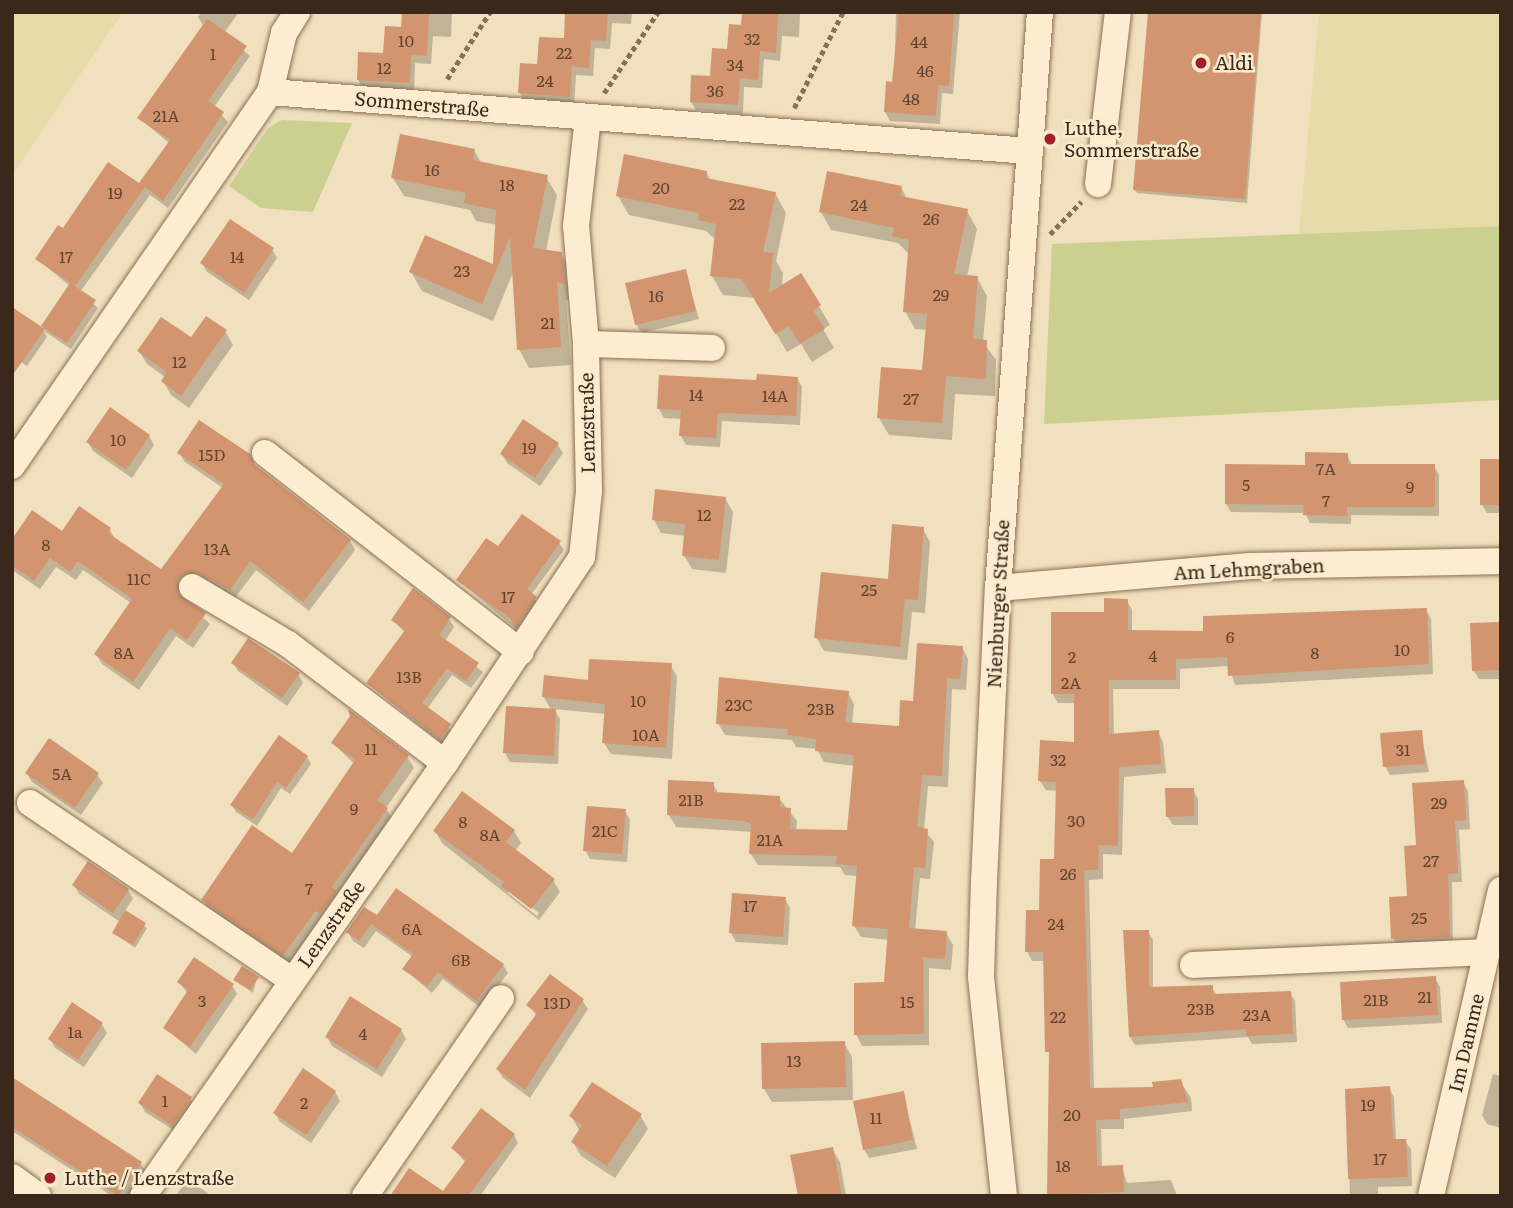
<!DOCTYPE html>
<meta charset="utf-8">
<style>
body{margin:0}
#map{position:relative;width:1513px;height:1208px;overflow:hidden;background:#f1e0bd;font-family:Literata,serif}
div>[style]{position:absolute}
.farmland>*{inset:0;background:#e8dbaa}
.green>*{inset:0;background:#cbd090}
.shadow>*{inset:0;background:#0003}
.building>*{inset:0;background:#d3956f}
.path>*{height:4.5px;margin-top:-2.25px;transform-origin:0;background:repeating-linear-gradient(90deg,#8b6f55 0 5px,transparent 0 8.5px)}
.roads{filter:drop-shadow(0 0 2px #8b6f55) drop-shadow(0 0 2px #8b6f55)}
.minor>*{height:26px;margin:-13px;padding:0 13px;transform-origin:13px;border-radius:13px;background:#fcedd1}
.dots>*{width:19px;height:19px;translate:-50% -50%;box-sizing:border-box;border:4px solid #f8eacd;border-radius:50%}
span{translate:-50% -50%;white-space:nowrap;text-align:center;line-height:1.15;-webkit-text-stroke:5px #f8eacd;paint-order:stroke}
.number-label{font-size:16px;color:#604330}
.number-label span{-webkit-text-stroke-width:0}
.poi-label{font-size:19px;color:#39281b}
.left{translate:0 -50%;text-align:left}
.street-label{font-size:19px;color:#39281b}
.frame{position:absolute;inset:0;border:14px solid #39281b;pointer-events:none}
</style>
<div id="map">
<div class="farmland">
<i style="clip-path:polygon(12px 12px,123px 12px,12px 175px)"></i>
<i style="clip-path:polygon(1319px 12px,1501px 12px,1501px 226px,1299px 234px)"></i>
</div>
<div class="green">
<i style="clip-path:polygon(282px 120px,352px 123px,313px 212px,261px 208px,229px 186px,268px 128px)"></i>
<i style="clip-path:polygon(1501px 226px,1501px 400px,1044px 424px,1052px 244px)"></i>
</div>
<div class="shadow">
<i style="clip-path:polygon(202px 12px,239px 12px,224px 33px,250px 56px,214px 107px,228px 122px,168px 208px,150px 195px,80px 292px,98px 308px,71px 349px,44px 331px,47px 337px,27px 366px,12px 356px,12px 309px,46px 332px,43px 326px,70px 286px,37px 259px,63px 231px,139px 186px,169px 143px,139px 118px,204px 27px,198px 17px)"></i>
<i style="clip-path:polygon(403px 12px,452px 12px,451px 37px,433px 36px,431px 64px,415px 63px,414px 91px,363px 88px,358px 80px,385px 55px,403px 28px)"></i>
<i style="clip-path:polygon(584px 12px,632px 12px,631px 24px,612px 23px,610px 49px,595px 48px,593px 76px,576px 75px,574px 105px,525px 102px,520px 93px)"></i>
<i style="clip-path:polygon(743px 12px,800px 12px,799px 37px,782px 36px,780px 61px,764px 59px,762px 88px,744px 87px,743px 114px,696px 110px,691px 102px,712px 78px,743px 27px)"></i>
<i style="clip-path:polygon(896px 12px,960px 12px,953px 94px,942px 93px,940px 124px,890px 121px,885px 112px,894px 84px)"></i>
<i style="clip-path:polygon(1150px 12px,1262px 12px,1247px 203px,1137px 193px,1135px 190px)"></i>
<i style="clip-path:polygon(474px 150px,482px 164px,546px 177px,557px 195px,546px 251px,561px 254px,572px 273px,575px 301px,566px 300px,571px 365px,529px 368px,519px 349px,514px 270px,493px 321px,422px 291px,411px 272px,494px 266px,497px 225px,476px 221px,470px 210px,404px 196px,393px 178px)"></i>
<i style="clip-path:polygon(706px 172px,711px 181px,775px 193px,786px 213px,776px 261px,783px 273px,782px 287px,801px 276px,830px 325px,823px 329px,834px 348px,812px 362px,801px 344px,787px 352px,755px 298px,723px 295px,712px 276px,716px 240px,706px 231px,629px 215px,618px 196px)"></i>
<i style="clip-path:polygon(901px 187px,907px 199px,967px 211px,977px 229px,967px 277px,977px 278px,987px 296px,983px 342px,996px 360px,995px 396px,955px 394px,952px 440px,889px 435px,879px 418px,923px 372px,927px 330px,915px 329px,905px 311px,910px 255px,898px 243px,831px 230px,821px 212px)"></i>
<i style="clip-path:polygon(272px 249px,277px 258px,249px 300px,207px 272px,202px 263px)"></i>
<i style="clip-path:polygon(685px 271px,699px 319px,642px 333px,636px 324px)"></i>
<i style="clip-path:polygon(225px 331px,233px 345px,189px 408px,171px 395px,163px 381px,165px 377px,147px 364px,139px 351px)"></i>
<i style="clip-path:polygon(797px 378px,802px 387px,800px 425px,722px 421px,720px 447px,686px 445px,681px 436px,682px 419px,664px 418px,659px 409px,758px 382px)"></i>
<i style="clip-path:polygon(110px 410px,149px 436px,154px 445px,132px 478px,93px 451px,88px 442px)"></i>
<i style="clip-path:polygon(558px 445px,563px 453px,540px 486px,507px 463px,502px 454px)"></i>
<i style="clip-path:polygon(179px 453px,255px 468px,350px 541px,355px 550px,309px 611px,256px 570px,235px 598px,183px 590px,183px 599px,210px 624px,193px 648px,176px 636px,139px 690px,102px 664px,96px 654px,131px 603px,83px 570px,76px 580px,56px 567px,40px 589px,12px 570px,12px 542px,110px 530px,115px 539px,161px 572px,223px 488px,185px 462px)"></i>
<i style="clip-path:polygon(1347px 454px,1352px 466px,1434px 466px,1439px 475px,1439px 516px,1351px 515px,1351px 524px,1310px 523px,1305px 513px,1231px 512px,1226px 504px,1306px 466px)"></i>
<i style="clip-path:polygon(1501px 461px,1501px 513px,1487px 513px,1482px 505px)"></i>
<i style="clip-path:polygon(725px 498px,733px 512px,726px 573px,692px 569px,684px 555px,686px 536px,661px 533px,654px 520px)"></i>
<i style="clip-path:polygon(923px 529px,930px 542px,925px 613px,912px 612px,907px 660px,824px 651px,816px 637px,889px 581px)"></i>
<i style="clip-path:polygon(559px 543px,564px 550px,531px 595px,540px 605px,521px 633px,458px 580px,498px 549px)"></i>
<i style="clip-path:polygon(1127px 601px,1132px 610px,1132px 632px,1205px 633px,1426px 610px,1431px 619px,1433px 674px,1235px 685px,1229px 666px,1180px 669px,1180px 689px,1113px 689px,1114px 735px,1158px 732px,1163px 742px,1166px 773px,1124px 777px,1122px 855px,1103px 854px,1103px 879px,1089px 880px,1094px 1089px,1155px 1089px,1180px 1081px,1191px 1098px,1192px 1111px,1124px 1119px,1124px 1129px,1101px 1129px,1102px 1168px,1122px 1167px,1127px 1183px,1171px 1180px,1177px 1196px,1049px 1196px,1051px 1058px,1045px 961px,1032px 961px,1027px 951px,1056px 861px,1057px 791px,1046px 790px,1040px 781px,1076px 744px,1076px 703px,1058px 703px,1052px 693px,1106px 614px)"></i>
<i style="clip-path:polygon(449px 619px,454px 627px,445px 641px,483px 672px,471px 688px,452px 675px,427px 709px,454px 733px,445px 746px,368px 684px,405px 633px,393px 620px)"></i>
<i style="clip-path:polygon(1501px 624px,1501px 679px,1479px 679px,1474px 671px)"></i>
<i style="clip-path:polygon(962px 647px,968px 659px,966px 690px,952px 689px,948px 787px,928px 786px,924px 830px,934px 842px,930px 879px,920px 878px,915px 930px,946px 933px,953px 945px,951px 970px,929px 968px,929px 1045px,862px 1046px,856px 1034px,885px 984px,889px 940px,861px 937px,854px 926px,858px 876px,845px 875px,840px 867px,758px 865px,751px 854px,753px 832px,676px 827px,669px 815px,713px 784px,719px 794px,779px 798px,797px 821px,796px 831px,849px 832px,855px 766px,824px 762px,817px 749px,796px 747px,792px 740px,725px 735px,718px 723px,848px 693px,854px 704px,852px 724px,901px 727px,915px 703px)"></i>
<i style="clip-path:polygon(233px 663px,298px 674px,303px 683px,287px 706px,238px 671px)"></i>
<i style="clip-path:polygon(670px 665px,677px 676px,672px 759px,611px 754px,604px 743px,606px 714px,554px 709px,560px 719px,558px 764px,510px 762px,505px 753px,551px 710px,544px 697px)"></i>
<i style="clip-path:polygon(1421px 732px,1429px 772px,1390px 775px,1385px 766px)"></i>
<i style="clip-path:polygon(333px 743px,407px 756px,414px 768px,386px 808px,393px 820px,290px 966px,210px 912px,203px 900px,293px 856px,354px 764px)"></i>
<i style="clip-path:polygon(307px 757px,311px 764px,290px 794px,281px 788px,257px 826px,236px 812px,232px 805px)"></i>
<i style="clip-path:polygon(27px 773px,97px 775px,103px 783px,81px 815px,32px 782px)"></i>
<i style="clip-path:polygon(1463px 782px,1468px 791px,1470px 829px,1459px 830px,1462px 882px,1452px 882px,1453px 945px,1398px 947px,1393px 938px,1409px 898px,1418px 847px)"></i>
<i style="clip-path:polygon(1193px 790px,1198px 799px,1198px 825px,1173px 825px,1167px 816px)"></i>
<i style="clip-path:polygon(625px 811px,630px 820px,627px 862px,590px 859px,585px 850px)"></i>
<i style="clip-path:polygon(evenodd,435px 831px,514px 831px,521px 843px,515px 851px,553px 880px,560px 892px,539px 920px,442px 843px,435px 831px,508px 889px,539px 913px,537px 916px,508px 893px,508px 889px)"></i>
<i style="clip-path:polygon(74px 885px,128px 890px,133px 899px,124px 912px,147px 928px,135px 948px,114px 933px,120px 922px,79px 894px)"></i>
<i style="clip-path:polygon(785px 899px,790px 908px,788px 945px,736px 942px,731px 933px)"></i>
<i style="clip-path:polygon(377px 918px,503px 965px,508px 973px,481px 1008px,443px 979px,432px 993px,404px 969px,413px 957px,376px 931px,364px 948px,353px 941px,348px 932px)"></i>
<i style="clip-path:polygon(1125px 931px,1148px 932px,1153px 940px,1153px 989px,1212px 987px,1217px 996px,1290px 993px,1295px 1001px,1297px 1042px,1252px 1044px,1248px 1037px,1135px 1045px,1130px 1037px)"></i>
<i style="clip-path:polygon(257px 978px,253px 993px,235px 980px)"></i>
<i style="clip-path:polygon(1435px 978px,1440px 987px,1442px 1023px,1348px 1028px,1343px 1019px)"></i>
<i style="clip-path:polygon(179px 982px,232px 985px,237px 994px,196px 1054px,165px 1028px,188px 994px)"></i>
<i style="clip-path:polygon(582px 1000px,588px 1009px,530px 1098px,503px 1078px,498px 1070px,537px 1016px,528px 1005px)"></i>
<i style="clip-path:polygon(102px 1025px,107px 1033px,84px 1067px,55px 1048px,50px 1039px)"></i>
<i style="clip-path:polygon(401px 1030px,406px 1039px,382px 1077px,332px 1046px,327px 1037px)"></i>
<i style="clip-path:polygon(844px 1043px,852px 1057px,853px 1100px,772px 1102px,764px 1089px)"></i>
<i style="clip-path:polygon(1493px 1074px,1501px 1076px,1501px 1128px,1487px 1124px,1482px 1115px)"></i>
<i style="clip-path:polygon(12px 1079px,141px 1164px,146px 1172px,129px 1196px,112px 1196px,12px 1131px)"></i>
<i style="clip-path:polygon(1389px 1088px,1394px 1097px,1396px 1141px,1405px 1141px,1411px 1149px,1412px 1186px,1378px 1187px,1378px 1196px,1350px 1196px,1347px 1090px)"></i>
<i style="clip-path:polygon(335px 1092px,340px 1101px,311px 1143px,280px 1122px,275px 1113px)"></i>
<i style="clip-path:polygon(903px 1093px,917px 1149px,869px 1158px,864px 1149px)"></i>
<i style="clip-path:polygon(190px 1098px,195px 1107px,178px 1133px,145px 1112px,140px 1103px)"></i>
<i style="clip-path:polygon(640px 1115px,648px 1129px,615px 1178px,581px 1156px,573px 1142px,579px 1130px,571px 1116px)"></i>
<i style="clip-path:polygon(514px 1135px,518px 1143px,480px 1196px,392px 1196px,443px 1194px,466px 1163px,453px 1148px)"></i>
<i style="clip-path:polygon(832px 1149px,840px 1162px,846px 1196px,800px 1196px)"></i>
<i style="clip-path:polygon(187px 1179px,212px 1196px,176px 1196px)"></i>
</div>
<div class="building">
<i style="clip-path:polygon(402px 12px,429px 12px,427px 56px,411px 55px,410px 83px,357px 80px,358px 52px,383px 53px,385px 26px,401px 27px)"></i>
<i style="clip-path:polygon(565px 12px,608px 12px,606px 41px,591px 40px,589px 68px,572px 66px,570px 97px,518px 93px,520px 63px,537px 64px,539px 37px,564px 38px)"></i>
<i style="clip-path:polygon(742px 12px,778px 12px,776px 53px,760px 51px,758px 80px,740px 78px,738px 105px,690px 102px,691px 75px,710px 76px,712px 48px,727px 49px,729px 24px,741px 25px)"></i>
<i style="clip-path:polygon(899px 12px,954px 12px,949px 86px,938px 85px,936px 116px,884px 112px,886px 81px,892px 82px)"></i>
<i style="clip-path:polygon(1148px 12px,1261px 12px,1245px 199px,1133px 190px)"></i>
<i style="clip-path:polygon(207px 19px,247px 46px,208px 101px,224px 112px,163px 201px,145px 187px,75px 286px,35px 259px,58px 225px,63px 228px,108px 162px,139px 183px,170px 140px,137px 118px)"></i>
<i style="clip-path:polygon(400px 134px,475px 149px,473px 160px,548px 175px,533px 248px,562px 252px,565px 284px,557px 282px,561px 347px,517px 350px,510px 237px,482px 304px,409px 272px,425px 235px,493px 264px,496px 210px,464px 203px,466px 193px,391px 178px)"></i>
<i style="clip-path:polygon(624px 154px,707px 171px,706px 178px,776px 192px,763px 252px,773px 253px,769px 293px,801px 273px,821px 305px,813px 310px,825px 329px,800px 344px,789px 326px,775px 334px,742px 279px,710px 276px,716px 224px,698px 220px,699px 213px,616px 196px)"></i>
<i style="clip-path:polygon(827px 171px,902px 186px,900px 196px,968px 209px,954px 274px,978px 276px,973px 339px,987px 340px,986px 379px,946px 376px,942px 423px,877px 418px,881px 367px,922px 370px,927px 314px,903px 312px,909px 240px,892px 236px,894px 228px,819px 212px)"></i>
<i style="clip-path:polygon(230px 219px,274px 248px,244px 293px,200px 263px)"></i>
<i style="clip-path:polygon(686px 269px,696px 311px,635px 325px,625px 283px)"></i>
<i style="clip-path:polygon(70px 283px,96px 300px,67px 343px,41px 326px)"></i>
<i style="clip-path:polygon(12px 307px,45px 329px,12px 376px)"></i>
<i style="clip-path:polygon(206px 316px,227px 330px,181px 396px,161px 381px,167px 372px,137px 351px,161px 317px,191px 337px)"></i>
<i style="clip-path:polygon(757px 374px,798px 377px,796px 416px,718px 413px,716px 438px,679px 436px,681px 410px,657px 409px,659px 375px,756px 380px)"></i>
<i style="clip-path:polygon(110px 407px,150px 435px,126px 470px,86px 442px)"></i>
<i style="clip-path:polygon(523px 419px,559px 443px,535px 478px,500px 454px)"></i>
<i style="clip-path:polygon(199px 420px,250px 454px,255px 465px,351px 540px,303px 602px,250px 561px,230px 590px,199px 573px,184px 574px,178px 580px,178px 594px,206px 613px,187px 640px,170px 628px,133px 682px,94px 654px,132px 599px,78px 561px,70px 572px,50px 558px,34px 581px,12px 566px,12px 539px,32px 510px,62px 531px,79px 506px,111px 528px,108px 533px,161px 569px,224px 484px,177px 453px)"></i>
<i style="clip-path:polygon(1305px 452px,1348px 453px,1348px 464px,1435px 464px,1435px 507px,1347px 507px,1347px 516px,1303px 515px,1304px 505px,1225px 504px,1225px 464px,1305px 465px)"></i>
<i style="clip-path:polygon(1480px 459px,1501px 459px,1501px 505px,1480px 505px)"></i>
<i style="clip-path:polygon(655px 489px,726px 497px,719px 560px,682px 556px,685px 524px,652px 520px)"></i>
<i style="clip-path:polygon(522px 514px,561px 541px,527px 589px,537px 597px,516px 628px,510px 618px,456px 580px,486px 538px,498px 546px)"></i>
<i style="clip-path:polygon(892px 524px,924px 527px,918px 600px,905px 599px,900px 647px,814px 638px,821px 572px,888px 579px)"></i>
<i style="clip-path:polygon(413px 588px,451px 617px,439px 635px,479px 663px,466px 681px,447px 668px,422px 703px,451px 724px,440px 739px,366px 683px,405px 630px,391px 620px)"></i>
<i style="clip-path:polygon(1104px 598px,1128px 599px,1128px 630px,1203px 631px,1203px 616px,1427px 608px,1429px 664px,1228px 676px,1227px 657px,1176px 659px,1176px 680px,1109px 680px,1109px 734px,1159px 730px,1161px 764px,1119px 767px,1118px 846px,1099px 845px,1098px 870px,1084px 870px,1090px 1088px,1153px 1087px,1152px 1082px,1181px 1079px,1188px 1102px,1120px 1109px,1120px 1119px,1096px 1120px,1097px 1166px,1123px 1165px,1124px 1192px,1047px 1195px,1049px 1052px,1045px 1052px,1043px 952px,1025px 952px,1026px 910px,1039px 910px,1040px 859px,1054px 859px,1056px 782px,1038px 781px,1040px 740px,1074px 742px,1074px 694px,1051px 694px,1051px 612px,1104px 612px)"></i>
<i style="clip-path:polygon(1501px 622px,1501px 670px,1472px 671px,1470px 623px)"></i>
<i style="clip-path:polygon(248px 638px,300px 673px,282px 698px,231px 663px)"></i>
<i style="clip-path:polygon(917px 643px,963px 646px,960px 679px,947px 678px,942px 776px,922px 775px,917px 827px,928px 829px,925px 868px,914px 867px,909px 928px,947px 931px,945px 959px,923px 957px,924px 1034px,854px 1035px,854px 983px,884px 982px,888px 929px,852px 926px,857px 866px,836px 864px,837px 856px,749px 854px,751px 824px,745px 821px,667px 815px,668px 780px,714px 782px,714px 792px,780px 796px,780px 807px,791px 808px,790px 829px,847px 830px,854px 755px,815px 751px,816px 739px,787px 735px,788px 729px,716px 724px,719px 677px,849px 691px,845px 722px,899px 726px,900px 700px,913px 701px)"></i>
<i style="clip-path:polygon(589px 659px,672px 663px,666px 748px,602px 743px,605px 704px,542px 697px,544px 675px,588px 680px)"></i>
<i style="clip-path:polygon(506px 706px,556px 709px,554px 756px,503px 753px)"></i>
<i style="clip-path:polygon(348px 709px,409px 755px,377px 800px,388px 808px,332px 887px,337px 891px,320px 914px,315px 911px,283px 956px,201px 900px,252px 825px,292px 853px,355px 760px,331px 743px,350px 716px)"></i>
<i style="clip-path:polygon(1422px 730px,1425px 764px,1383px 767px,1380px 733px)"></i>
<i style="clip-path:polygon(279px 735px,308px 756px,286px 788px,277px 782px,253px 819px,230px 805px)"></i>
<i style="clip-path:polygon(49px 738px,99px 773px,75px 808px,25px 773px)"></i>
<i style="clip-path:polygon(1464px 780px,1466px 820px,1455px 821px,1458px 873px,1448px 874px,1450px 937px,1391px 939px,1389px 897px,1407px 896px,1404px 846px,1416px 845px,1412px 783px)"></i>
<i style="clip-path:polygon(1165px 788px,1194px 788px,1194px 816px,1166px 817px)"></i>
<i style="clip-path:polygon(462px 791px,515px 830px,506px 842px,555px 879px,531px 909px,501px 886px,504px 882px,433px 831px)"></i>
<i style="clip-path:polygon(587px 806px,626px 809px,622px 854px,583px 851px)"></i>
<i style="clip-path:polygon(88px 861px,129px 889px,113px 913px,72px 885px)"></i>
<i style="clip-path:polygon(396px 888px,504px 964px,476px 1001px,438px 972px,427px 986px,402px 969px,413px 954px,371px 924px,359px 941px,346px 932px,364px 907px,377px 915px)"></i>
<i style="clip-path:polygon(732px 893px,786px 897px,783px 937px,729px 933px)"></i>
<i style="clip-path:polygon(125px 910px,146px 923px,133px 945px,112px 933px)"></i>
<i style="clip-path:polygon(1123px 930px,1149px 930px,1149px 987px,1213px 985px,1213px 994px,1291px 991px,1293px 1034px,1246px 1036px,1246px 1029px,1129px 1037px)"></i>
<i style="clip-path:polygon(194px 957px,234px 984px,190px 1047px,163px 1028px,188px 990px,177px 982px)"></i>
<i style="clip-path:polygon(242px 966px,259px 977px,250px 990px,233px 980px)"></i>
<i style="clip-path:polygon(550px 974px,584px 999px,525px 1090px,496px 1069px,537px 1013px,526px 1005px)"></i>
<i style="clip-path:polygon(1436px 976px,1438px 1015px,1342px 1020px,1340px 982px)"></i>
<i style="clip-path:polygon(350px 996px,402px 1029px,377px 1069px,325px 1037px)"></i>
<i style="clip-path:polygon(72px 1002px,103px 1023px,78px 1060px,48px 1039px)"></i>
<i style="clip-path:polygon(845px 1041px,846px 1087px,762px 1089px,761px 1043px)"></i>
<i style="clip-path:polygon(303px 1068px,336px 1091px,306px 1135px,273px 1113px)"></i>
<i style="clip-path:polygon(157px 1074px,192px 1097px,172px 1126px,138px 1103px)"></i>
<i style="clip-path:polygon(12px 1077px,142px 1162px,118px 1196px,12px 1127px)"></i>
<i style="clip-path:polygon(592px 1082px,642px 1114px,607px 1166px,571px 1142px,582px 1125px,569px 1116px)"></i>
<i style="clip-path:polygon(1390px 1086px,1393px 1139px,1406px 1139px,1408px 1177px,1348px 1179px,1345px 1089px)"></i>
<i style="clip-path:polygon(904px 1091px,913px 1140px,863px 1150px,853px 1101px)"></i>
<i style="clip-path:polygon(481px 1108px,515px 1134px,468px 1196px,390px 1196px,409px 1168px,443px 1191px,466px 1160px,451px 1148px)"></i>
<i style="clip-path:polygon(833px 1147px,842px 1196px,798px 1196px,790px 1155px)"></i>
</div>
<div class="path">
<i style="left:447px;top:79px;width:80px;rotate:-57.3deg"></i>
<i style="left:604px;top:93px;width:97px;rotate:-56.3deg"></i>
<i style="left:794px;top:108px;width:108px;rotate:-63deg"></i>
<i style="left:1050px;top:234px;width:45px;rotate:-45.9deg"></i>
</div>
<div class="roads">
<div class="minor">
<i style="left:270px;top:92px;width:760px;rotate:4.45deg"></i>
<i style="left:1098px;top:184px;width:173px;rotate:-83.4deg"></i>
<i style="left:586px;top:344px;width:126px;rotate:1.8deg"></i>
<i style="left:265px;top:453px;width:324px;rotate:37.9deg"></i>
<i style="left:12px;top:466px;width:454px;rotate:-55.4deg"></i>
<i style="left:270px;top:92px;width:61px;rotate:-76.7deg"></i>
<i style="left:284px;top:33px;width:25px;rotate:-58deg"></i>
<i style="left:192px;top:587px;width:112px;rotate:30.7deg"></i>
<i style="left:288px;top:644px;width:197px;rotate:37.2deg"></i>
<i style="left:998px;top:588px;width:253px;rotate:-5deg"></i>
<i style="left:1250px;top:566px;width:251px;rotate:-1.1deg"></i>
<i style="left:30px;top:803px;width:315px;rotate:34.1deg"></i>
<i style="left:1193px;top:965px;width:294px;rotate:-2.5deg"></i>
<i style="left:12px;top:1177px;width:32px;rotate:36deg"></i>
<i style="left:143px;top:1196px;width:528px;rotate:-55.11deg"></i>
<i style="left:445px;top:763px;width:247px;rotate:-56.4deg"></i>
<i style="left:582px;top:557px;width:66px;rotate:-83.9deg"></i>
<i style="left:589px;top:491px;width:147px;rotate:-91.2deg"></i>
<i style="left:586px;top:344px;width:118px;rotate:-94.8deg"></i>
<i style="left:576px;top:226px;width:109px;rotate:-83.7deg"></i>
<i style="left:365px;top:1196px;width:240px;rotate:-55.5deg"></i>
<i style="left:1004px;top:1196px;width:221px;rotate:-96deg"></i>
<i style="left:981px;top:976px;width:95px;rotate:-88.2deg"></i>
<i style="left:984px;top:881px;width:293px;rotate:-87.3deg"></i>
<i style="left:998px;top:588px;width:578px;rotate:-85.83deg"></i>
<i style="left:1431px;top:1196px;width:314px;rotate:-77.1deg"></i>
</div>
</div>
<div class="dots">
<i style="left:1201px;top:63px;background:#9f2026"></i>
<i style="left:1050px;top:139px;background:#9f2026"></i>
<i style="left:50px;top:1178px;background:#9f2026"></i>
</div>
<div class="number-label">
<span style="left:752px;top:38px">32</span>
<span style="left:406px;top:40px">10</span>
<span style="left:919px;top:41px">44</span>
<span style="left:564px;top:52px">22</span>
<span style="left:213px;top:53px">1</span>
<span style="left:735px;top:64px">34</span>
<span style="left:384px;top:67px">12</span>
<span style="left:925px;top:70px">46</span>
<span style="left:545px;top:80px">24</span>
<span style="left:715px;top:90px">36</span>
<span style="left:911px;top:98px">48</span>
<span style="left:166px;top:115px">21A</span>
<span style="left:432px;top:169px">16</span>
<span style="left:507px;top:184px">18</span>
<span style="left:661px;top:187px">20</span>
<span style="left:115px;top:192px">19</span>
<span style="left:737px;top:203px">22</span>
<span style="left:859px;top:204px">24</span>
<span style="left:931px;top:218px">26</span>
<span style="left:66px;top:256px">17</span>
<span style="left:237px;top:256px">14</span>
<span style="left:462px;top:270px">23</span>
<span style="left:941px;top:294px">29</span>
<span style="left:656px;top:295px">16</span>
<span style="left:548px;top:322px">21</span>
<span style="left:179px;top:361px">12</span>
<span style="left:696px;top:394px">14</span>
<span style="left:775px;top:395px">14A</span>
<span style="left:911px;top:398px">27</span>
<span style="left:118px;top:439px">10</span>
<span style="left:529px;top:447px">19</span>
<span style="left:212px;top:454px">15D</span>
<span style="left:1326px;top:468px">7A</span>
<span style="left:1246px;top:484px">5</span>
<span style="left:1410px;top:486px">9</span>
<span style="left:1326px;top:500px">7</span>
<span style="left:704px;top:514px">12</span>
<span style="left:46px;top:544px">8</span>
<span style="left:217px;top:548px">13A</span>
<span style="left:139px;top:578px">11C</span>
<span style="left:869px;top:589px">25</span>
<span style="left:508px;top:596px">17</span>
<span style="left:1230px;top:636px">6</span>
<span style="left:1402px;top:649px">10</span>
<span style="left:124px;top:652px">8A</span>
<span style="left:1315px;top:652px">8</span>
<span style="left:1153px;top:655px">4</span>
<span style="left:1072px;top:656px">2</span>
<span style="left:409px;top:676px">13B</span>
<span style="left:1071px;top:682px">2A</span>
<span style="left:638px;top:700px">10</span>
<span style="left:739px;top:704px">23C</span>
<span style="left:821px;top:708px">23B</span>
<span style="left:646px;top:734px">10A</span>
<span style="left:371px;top:748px">11</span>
<span style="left:1403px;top:749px">31</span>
<span style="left:1058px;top:759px">32</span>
<span style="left:62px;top:773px">5A</span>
<span style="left:691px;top:799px">21B</span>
<span style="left:1439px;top:802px">29</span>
<span style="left:354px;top:808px">9</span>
<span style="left:1076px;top:820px">30</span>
<span style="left:463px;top:821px">8</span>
<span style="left:605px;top:830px">21C</span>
<span style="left:490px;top:834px">8A</span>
<span style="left:770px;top:839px">21A</span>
<span style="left:1431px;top:860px">27</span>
<span style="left:1068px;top:873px">26</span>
<span style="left:309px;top:888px">7</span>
<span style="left:750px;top:905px">17</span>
<span style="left:1419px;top:917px">25</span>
<span style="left:1056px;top:923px">24</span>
<span style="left:412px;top:928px">6A</span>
<span style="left:461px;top:959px">6B</span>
<span style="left:1425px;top:996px">21</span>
<span style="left:1376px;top:999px">21B</span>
<span style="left:202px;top:1000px">3</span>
<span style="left:907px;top:1001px">15</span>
<span style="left:557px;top:1002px">13D</span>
<span style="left:1201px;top:1008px">23B</span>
<span style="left:1257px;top:1014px">23A</span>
<span style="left:1058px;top:1016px">22</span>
<span style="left:75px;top:1031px">1a</span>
<span style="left:363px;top:1033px">4</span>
<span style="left:794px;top:1060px">13</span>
<span style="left:165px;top:1100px">1</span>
<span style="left:304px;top:1102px">2</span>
<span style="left:1368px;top:1104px">19</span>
<span style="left:1072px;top:1114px">20</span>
<span style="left:876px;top:1117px">11</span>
<span style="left:1380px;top:1158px">17</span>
<span style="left:1063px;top:1165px">18</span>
</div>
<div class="poi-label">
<span class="left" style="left:1215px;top:63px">Aldi</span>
<span class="left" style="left:1064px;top:139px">Luthe,<br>Sommerstraße</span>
<span class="left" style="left:64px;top:1178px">Luthe / Lenzstraße</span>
</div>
<div class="street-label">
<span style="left:422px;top:104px;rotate:5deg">Sommerstraße</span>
<span style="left:587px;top:423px;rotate:-91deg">Lenzstraße</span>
<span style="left:1249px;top:569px;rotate:-3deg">Am Lehmgraben</span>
<span style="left:998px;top:604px;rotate:-87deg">Nienburger Straße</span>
<span style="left:331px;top:924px;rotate:-55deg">Lenzstraße</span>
<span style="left:1466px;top:1043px;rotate:-77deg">Im Damme</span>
</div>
<div class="frame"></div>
</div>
